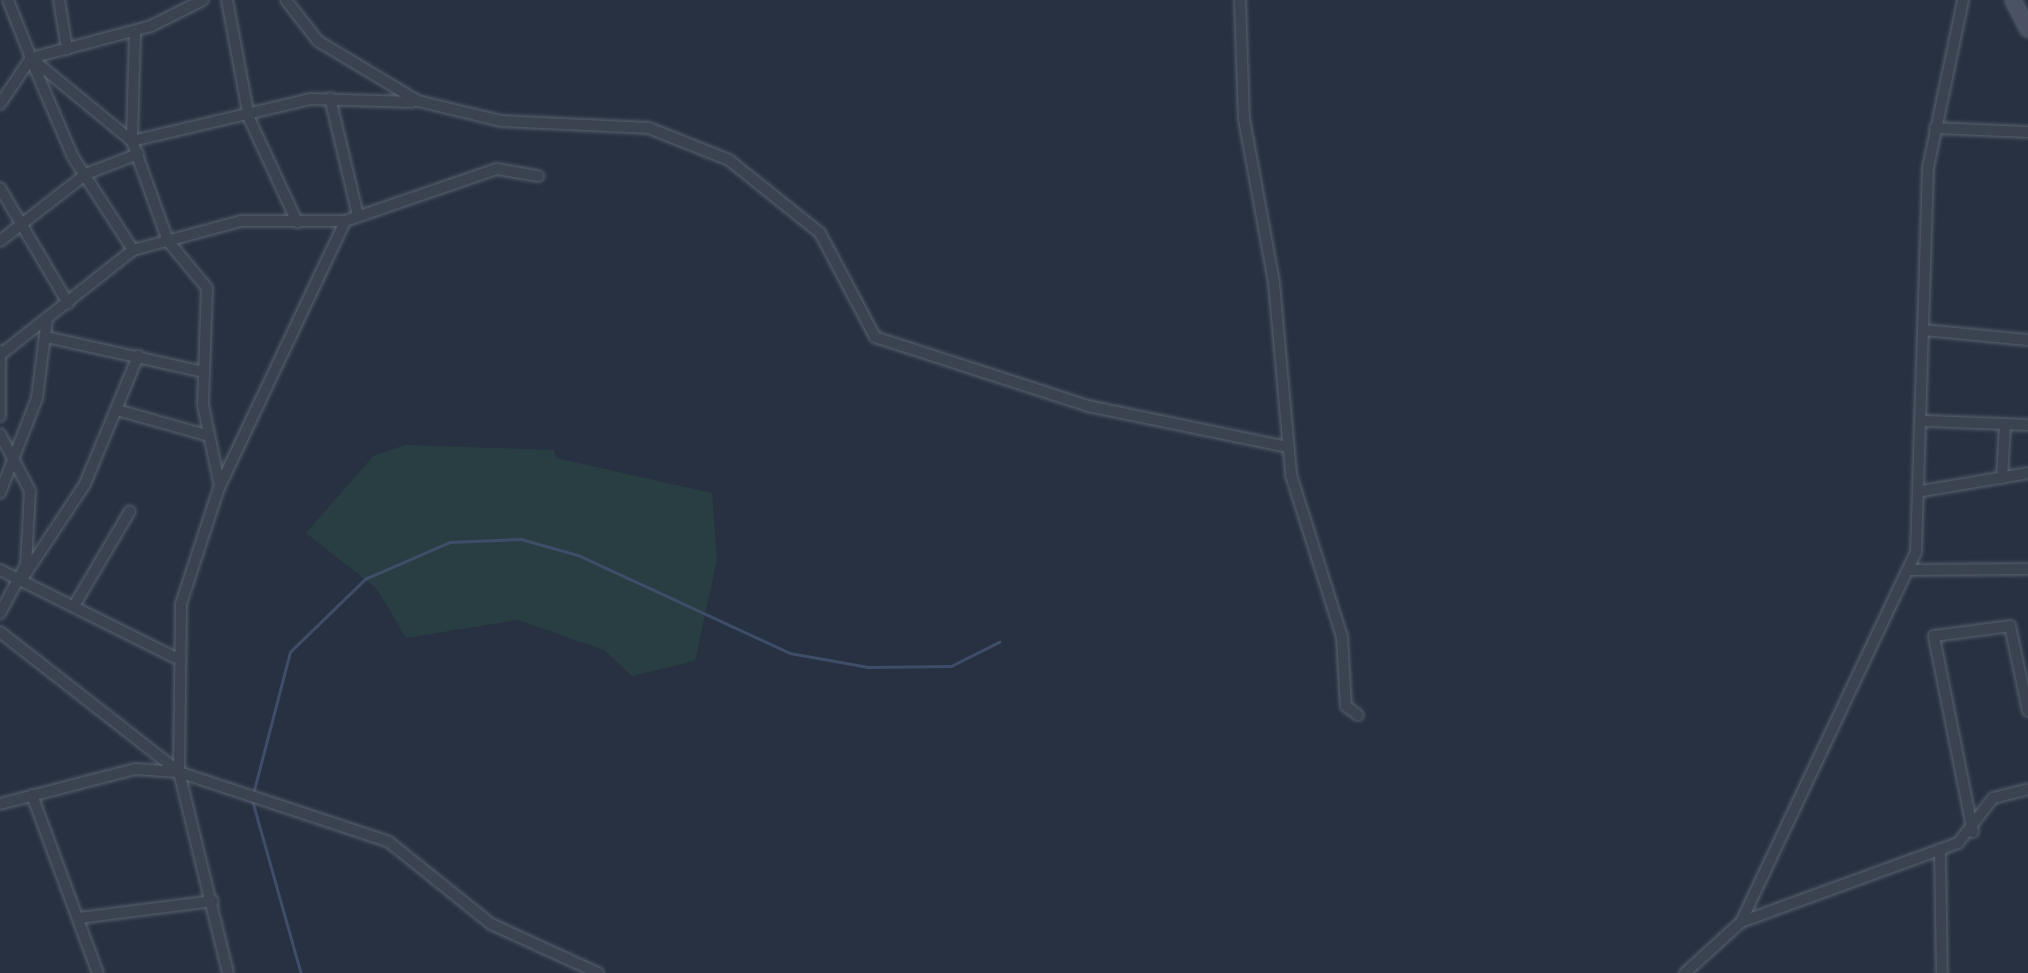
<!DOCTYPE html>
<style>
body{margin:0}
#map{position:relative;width:2028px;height:973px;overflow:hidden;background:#273141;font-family:Helvetica,sans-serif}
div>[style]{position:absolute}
.green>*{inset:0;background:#293e42}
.stream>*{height:2.5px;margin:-1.25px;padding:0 1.25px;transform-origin:1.25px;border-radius:1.25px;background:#3e4e69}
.roads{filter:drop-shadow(0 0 2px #59616e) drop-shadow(0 0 2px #59616e)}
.street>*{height:10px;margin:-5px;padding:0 5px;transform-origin:5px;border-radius:5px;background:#3b4351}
.secondary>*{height:14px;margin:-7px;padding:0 7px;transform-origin:7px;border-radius:7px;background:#4a5263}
span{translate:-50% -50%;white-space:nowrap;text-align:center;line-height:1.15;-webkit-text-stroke:8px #202836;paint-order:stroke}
</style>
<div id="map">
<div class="green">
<i style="clip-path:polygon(405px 445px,554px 450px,556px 458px,712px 493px,717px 559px,695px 661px,632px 676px,604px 650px,518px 620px,406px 638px,377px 589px,306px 533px,373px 456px)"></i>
</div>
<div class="stream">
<i style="left:253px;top:794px;width:147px;rotate:-75.4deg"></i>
<i style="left:290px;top:652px;width:105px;rotate:-44.2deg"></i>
<i style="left:365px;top:579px;width:93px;rotate:-23.5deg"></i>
<i style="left:450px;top:542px;width:71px;rotate:-2.4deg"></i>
<i style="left:521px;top:539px;width:59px;rotate:15.7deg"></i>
<i style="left:578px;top:555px;width:234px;rotate:24.8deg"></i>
<i style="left:790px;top:653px;width:79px;rotate:10.2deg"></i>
<i style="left:868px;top:667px;width:83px;rotate:-0.7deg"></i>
<i style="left:951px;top:666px;width:54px;rotate:-26.6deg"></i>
<i style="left:253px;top:802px;width:178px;rotate:74.3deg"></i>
</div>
<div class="roads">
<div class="street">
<i style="left:8px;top:0;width:62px;rotate:68.4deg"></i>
<i style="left:31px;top:58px;width:131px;rotate:39.4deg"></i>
<i style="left:132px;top:141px;width:106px;rotate:70.2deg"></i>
<i style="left:168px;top:241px;width:61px;rotate:50.3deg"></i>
<i style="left:207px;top:288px;width:117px;rotate:92deg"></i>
<i style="left:203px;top:405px;width:79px;rotate:78.3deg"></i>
<i style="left:59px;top:0;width:50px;rotate:80.7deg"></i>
<i style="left:227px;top:0;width:120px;rotate:79.4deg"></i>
<i style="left:249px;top:118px;width:115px;rotate:65.2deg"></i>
<i style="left:286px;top:0;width:52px;rotate:52deg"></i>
<i style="left:318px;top:41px;width:117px;rotate:31deg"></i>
<i style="left:418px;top:101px;width:85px;rotate:13.5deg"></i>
<i style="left:501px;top:121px;width:148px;rotate:2.7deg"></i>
<i style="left:649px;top:128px;width:86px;rotate:21.8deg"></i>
<i style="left:729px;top:160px;width:117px;rotate:38.7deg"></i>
<i style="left:820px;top:233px;width:118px;rotate:62.1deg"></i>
<i style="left:875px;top:337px;width:224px;rotate:17.9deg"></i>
<i style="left:1088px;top:406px;width:204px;rotate:11.6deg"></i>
<i style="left:1240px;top:0;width:119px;rotate:88.1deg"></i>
<i style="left:1244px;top:119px;width:167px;rotate:79.6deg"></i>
<i style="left:1274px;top:283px;width:193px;rotate:84.9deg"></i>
<i style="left:1291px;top:475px;width:170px;rotate:72.5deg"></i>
<i style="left:1342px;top:637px;width:69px;rotate:86.7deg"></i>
<i style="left:1346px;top:706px;width:15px;rotate:37deg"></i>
<i style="left:135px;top:31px;width:110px;rotate:91.6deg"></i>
<i style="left:132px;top:141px;width:184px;rotate:-13.2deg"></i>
<i style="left:311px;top:99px;width:101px;rotate:1.7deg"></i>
<i style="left:31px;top:58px;width:124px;rotate:-14.9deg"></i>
<i style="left:151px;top:26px;width:58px;rotate:-26.6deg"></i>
<i style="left:31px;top:59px;width:107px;rotate:66.8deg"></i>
<i style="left:73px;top:157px;width:111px;rotate:57.2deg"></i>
<i style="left:330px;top:98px;width:116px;rotate:76.6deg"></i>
<i style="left:0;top:104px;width:55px;rotate:-56deg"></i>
<i style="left:1935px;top:128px;width:93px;rotate:2.5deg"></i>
<i style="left:0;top:188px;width:134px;rotate:59.4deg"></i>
<i style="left:0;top:241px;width:109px;rotate:-37.9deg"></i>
<i style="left:86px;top:174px;width:56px;rotate:-21deg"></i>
<i style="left:1924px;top:330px;width:104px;rotate:5.5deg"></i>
<i style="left:46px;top:337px;width:162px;rotate:12.5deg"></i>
<i style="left:0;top:351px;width:65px;rotate:90deg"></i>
<i style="left:0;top:355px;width:169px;rotate:-38.3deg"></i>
<i style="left:133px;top:250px;width:112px;rotate:-15deg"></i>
<i style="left:241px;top:221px;width:104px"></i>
<i style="left:345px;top:221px;width:161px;rotate:-18.9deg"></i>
<i style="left:497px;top:169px;width:42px;rotate:9.7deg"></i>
<i style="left:117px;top:410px;width:92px;rotate:15.7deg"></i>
<i style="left:1927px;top:421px;width:101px;rotate:2.3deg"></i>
<i style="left:0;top:434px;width:64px;rotate:62.2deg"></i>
<i style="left:30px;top:491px;width:74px;rotate:93.1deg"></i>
<i style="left:26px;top:565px;width:55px;rotate:118.4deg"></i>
<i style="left:2002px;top:478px;width:53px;rotate:-86.8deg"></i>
<i style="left:1922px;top:491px;width:108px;rotate:-9.6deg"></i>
<i style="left:0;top:493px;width:102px;rotate:-68.7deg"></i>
<i style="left:37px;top:398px;width:80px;rotate:-82.8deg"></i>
<i style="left:0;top:570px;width:195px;rotate:26.6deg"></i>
<i style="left:1909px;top:570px;width:119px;rotate:-0.5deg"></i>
<i style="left:22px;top:579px;width:114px;rotate:-56.4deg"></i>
<i style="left:85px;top:484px;width:139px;rotate:-67.5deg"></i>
<i style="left:74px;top:606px;width:110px;rotate:-59.5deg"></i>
<i style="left:0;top:632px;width:227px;rotate:38deg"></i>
<i style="left:179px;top:772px;width:221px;rotate:18.4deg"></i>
<i style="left:389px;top:842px;width:131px;rotate:38.8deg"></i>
<i style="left:491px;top:924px;width:118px;rotate:24.6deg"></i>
<i style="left:32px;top:795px;width:190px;rotate:69.7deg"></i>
<i style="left:0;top:804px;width:139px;rotate:-14.5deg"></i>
<i style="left:135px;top:769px;width:43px;rotate:4deg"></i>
<i style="left:1973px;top:832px;width:200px;rotate:-101.3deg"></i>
<i style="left:1934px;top:636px;width:77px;rotate:-7.5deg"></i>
<i style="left:2010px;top:626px;width:87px;rotate:78deg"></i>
<i style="left:1940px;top:851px;width:122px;rotate:89.1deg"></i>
<i style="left:79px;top:918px;width:135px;rotate:-7.2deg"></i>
<i style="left:1741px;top:922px;width:410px;rotate:-64.7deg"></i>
<i style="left:1916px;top:551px;width:383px;rotate:-88.2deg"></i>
<i style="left:1928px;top:168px;width:172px;rotate:-78.2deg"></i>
<i style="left:228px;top:973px;width:207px;rotate:-103.7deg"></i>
<i style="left:179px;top:772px;width:168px;rotate:-89.3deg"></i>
<i style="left:181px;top:604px;width:122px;rotate:-71.9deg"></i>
<i style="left:219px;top:488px;width:295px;rotate:-64.7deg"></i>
<i style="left:1685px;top:973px;width:76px;rotate:-42.3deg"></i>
<i style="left:1741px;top:922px;width:231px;rotate:-20deg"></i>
<i style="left:1958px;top:843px;width:57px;rotate:-52.1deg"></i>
<i style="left:1993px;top:798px;width:36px;rotate:-14deg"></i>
</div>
<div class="secondary">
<i style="left:2013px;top:0;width:33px;rotate:63deg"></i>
</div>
</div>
</div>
